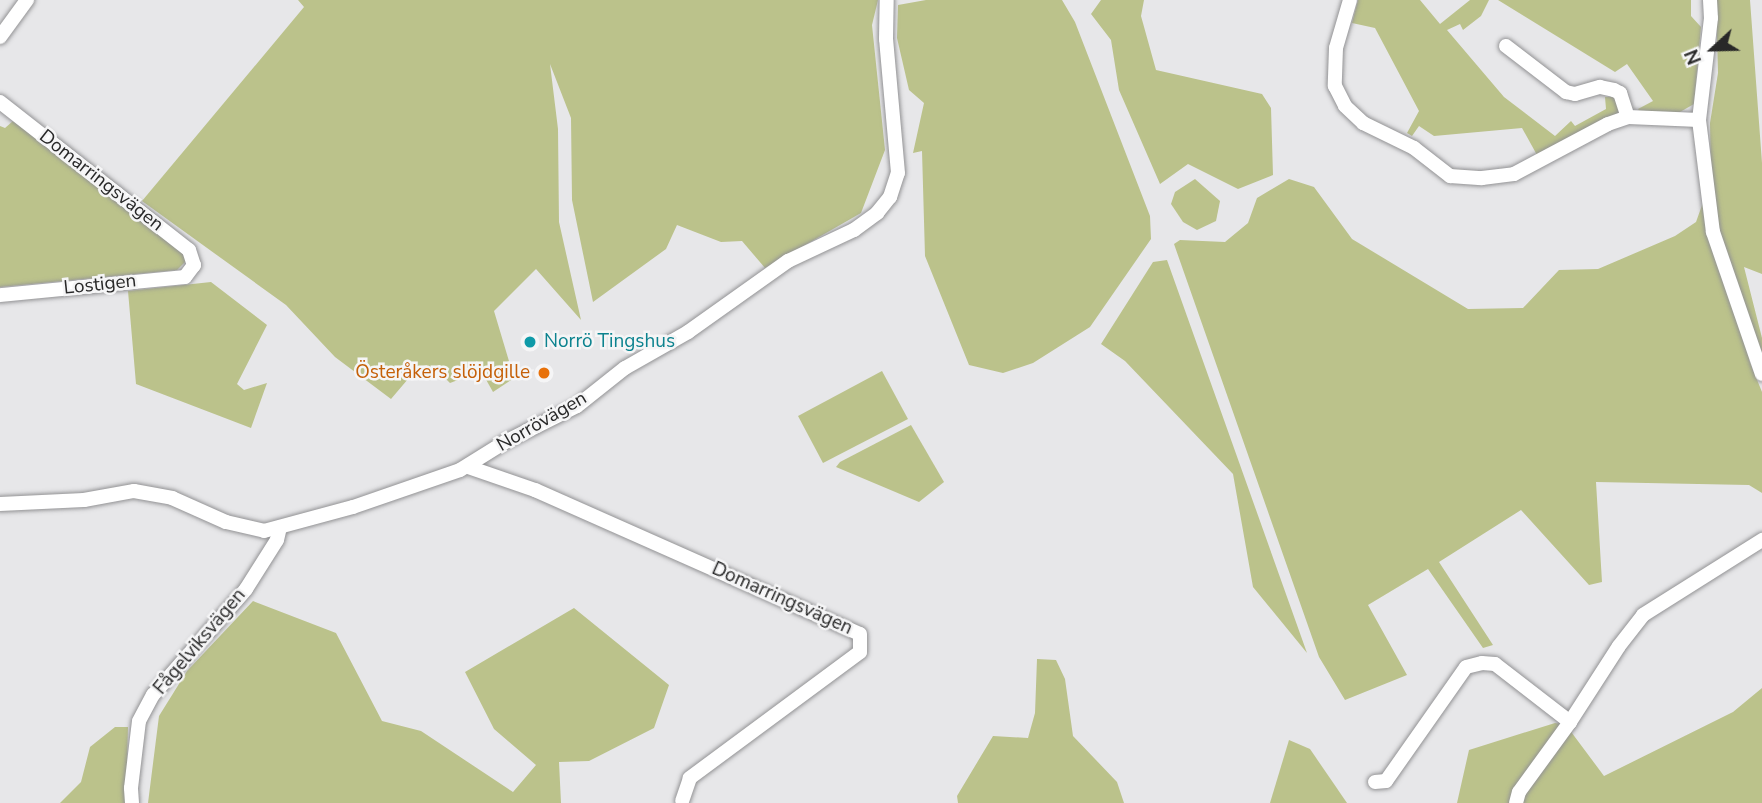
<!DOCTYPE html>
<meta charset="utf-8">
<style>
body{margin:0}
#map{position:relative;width:1762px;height:803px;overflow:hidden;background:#e7e7e9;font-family:"Nunito Sans",sans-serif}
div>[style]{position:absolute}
.green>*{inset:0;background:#bbc28b}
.roads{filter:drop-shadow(0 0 2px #929294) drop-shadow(0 0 2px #929294)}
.minor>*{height:14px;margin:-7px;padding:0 7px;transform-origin:7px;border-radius:7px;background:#fff}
.dots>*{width:19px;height:19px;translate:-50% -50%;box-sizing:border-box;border:4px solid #f5f5f6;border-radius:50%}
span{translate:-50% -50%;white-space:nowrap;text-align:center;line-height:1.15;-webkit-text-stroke:5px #f5f5f6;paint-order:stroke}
.street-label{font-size:19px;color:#282828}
.culture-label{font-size:19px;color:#0d838f}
.left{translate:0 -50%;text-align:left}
.food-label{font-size:19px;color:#c56008}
.right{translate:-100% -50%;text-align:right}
.north{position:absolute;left:1678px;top:14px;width:70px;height:70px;-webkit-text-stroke:5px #f5f5f6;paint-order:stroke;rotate:248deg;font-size:19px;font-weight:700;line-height:28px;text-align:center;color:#282828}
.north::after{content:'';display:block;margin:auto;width:24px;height:32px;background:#282828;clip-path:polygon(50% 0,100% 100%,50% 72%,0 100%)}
</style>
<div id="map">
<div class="green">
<i style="clip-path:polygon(298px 0,878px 0,872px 25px,885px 150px,861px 213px,765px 268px,742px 241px,721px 242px,677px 225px,666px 249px,593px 302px,572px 200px,571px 118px,550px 64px,558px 129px,559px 222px,581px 320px,536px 269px,494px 311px,514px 378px,493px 392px,484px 376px,474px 374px,450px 383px,438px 371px,414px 372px,391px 399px,335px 357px,286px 305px,142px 201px,304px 7px)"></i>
<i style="clip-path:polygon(926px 0,1062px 0,1075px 22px,1150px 216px,1151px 239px,1090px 327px,1033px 363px,1003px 373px,969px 365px,925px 256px,922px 151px,913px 153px,924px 103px,909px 90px,897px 38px,898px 5px)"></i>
<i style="clip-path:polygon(1101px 0,1144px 0,1141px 16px,1156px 70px,1262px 94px,1271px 108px,1273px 175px,1238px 189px,1188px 164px,1160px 184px,1119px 90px,1111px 40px,1091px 14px)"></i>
<i style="clip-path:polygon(1358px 0,1420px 0,1440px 24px,1470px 0,1489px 0,1481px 16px,1463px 30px,1460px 24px,1447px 30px,1504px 97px,1555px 136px,1571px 121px,1575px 126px,1606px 109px,1605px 97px,1614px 97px,1624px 114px,1537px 155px,1522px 128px,1434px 136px,1419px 126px,1412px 136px,1407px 133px,1419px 111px,1375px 28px,1352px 23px)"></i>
<i style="clip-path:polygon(1498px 0,1691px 0,1691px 16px,1701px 27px,1694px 104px,1680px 112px,1641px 113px,1638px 109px,1653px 101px,1627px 64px,1615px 72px)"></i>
<i style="clip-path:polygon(1716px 0,1750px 0,1762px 163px,1762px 274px,1744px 267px,1762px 338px,1762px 361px,1749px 360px,1762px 392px,1762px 493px,1749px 485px,1596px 482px,1602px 582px,1589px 585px,1521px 510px,1439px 562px,1493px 645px,1483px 648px,1428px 569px,1368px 605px,1407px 675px,1345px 700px,1319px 657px,1174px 244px,1180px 240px,1225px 242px,1248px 223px,1257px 198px,1289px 179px,1314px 187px,1352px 239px,1468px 309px,1523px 308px,1559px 270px,1598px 269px,1675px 236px,1696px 222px,1711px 180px,1710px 123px,1718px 73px)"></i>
<i style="clip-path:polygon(13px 121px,184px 249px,186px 261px,177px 270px,0 287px,0 126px,5px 128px)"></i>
<i style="clip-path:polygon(1195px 179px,1220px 201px,1216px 221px,1197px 230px,1183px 222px,1171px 204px,1175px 192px)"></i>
<i style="clip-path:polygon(1167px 260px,1307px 653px,1253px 587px,1233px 474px,1125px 361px,1101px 344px,1153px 262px)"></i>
<i style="clip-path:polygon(211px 282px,267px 325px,237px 384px,244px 390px,267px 383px,251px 428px,136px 384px,128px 291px)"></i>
<i style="clip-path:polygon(882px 371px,908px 419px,823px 463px,798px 416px)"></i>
<i style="clip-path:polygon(911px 425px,944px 482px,919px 502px,836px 467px,840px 462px)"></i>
<i style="clip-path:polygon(253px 601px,336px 633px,382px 721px,421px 731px,513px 792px,536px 765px,494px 729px,465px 672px,574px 608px,669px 685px,654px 728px,589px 761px,559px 762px,561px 803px,148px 803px,159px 716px,187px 671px)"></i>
<i style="clip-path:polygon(1037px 659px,1056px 660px,1065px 679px,1073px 736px,1117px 782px,1124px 803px,958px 803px,957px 796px,993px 736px,1028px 738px,1035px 713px)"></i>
<i style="clip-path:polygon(1762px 688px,1762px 803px,1457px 803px,1469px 750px,1555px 723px,1566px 725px,1604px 776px,1733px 712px)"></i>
<i style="clip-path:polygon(115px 727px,128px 727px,126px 803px,60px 803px,81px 782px,90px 747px)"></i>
<i style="clip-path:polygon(1289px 740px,1310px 749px,1347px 803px,1270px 803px)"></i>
</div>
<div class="roads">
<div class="minor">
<i style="left:1350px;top:0;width:50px;rotate:106.3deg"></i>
<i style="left:1336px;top:48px;width:38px;rotate:92deg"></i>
<i style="left:1335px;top:86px;width:22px;rotate:63deg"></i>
<i style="left:1345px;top:106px;width:25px;rotate:43deg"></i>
<i style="left:1363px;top:123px;width:57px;rotate:26.1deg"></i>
<i style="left:1414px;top:148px;width:46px;rotate:37.9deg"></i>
<i style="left:1450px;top:176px;width:32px;rotate:4deg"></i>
<i style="left:1482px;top:178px;width:32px;rotate:-7deg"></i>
<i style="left:1514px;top:174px;width:106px;rotate:-28deg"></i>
<i style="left:1608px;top:124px;width:21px;rotate:-19deg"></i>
<i style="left:1628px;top:117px;width:71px;rotate:2.4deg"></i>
<i style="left:1710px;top:0;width:18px;rotate:87deg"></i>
<i style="left:1711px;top:18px;width:103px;rotate:96.7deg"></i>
<i style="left:1699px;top:120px;width:113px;rotate:82.9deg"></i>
<i style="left:1713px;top:232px;width:150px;rotate:71deg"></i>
<i style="left:0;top:37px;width:46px;rotate:-53.9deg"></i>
<i style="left:1506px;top:46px;width:76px;rotate:37.5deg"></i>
<i style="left:1566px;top:92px;width:9px;rotate:13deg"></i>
<i style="left:1575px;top:94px;width:26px;rotate:-16deg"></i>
<i style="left:1600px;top:87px;width:14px;rotate:12deg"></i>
<i style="left:1614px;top:90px;width:7px;rotate:27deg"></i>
<i style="left:1620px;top:93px;width:25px;rotate:72deg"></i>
<i style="left:0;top:102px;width:240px;rotate:38.1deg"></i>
<i style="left:189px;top:250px;width:16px;rotate:72deg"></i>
<i style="left:194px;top:265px;width:15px;rotate:127deg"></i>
<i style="left:185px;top:277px;width:186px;rotate:174.4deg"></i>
<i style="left:468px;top:467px;width:71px;rotate:18.9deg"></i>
<i style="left:535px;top:490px;width:355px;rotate:23.9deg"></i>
<i style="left:860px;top:634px;width:18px;rotate:90deg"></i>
<i style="left:860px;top:652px;width:212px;rotate:143.5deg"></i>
<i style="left:690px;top:778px;width:24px;rotate:109deg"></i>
<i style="left:0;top:504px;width:84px;rotate:-2.7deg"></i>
<i style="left:84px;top:500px;width:51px;rotate:-10.2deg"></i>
<i style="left:134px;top:491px;width:39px;rotate:10deg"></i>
<i style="left:172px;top:498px;width:59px;rotate:24deg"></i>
<i style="left:226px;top:522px;width:39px;rotate:13deg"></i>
<i style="left:264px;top:531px;width:92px;rotate:-15.1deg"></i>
<i style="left:353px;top:507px;width:113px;rotate:-19.1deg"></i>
<i style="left:460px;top:470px;width:53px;rotate:-31.9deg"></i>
<i style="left:505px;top:442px;width:80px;rotate:-26.6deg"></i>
<i style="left:577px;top:406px;width:61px;rotate:-38.4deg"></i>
<i style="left:625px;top:368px;width:73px;rotate:-29.7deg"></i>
<i style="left:688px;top:332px;width:123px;rotate:-35.4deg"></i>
<i style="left:788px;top:261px;width:73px;rotate:-25.2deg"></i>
<i style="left:854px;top:230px;width:29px;rotate:-36deg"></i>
<i style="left:877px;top:213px;width:21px;rotate:-51deg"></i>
<i style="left:890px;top:197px;width:25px;rotate:-72deg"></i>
<i style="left:898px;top:173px;width:135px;rotate:-95.1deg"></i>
<i style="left:886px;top:39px;width:39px;rotate:-89deg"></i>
<i style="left:1375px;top:782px;width:11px;rotate:-5deg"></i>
<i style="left:1386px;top:781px;width:139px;rotate:-54.9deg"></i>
<i style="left:1466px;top:667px;width:16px;rotate:-14deg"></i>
<i style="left:1482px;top:663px;width:13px;rotate:4deg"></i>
<i style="left:1495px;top:664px;width:95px;rotate:37.7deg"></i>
<i style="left:132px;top:803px;width:15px;rotate:-94deg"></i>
<i style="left:131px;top:788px;width:67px;rotate:-83.2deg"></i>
<i style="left:139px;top:721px;width:30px;rotate:-62deg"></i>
<i style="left:153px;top:695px;width:141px;rotate:-48.7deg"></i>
<i style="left:246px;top:589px;width:58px;rotate:-57.7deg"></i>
<i style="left:277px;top:540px;width:13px;rotate:-77deg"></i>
<i style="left:1516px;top:803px;width:11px;rotate:-75deg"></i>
<i style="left:1519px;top:792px;width:87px;rotate:-53.9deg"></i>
<i style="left:1570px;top:722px;width:90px;rotate:-57.2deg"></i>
<i style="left:1619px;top:646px;width:39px;rotate:-52deg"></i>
<i style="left:1643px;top:615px;width:141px;rotate:-32.2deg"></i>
</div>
</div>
<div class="dots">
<i style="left:530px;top:342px;background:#0f9aa8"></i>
<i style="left:544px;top:373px;background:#e8710a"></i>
</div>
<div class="street-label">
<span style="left:101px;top:181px;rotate:38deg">Domarringsvägen</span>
<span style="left:100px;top:285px;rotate:-6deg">Lostigen</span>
<span style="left:542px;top:422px;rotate:-30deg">Norrövägen</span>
<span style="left:782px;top:599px;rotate:24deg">Domarringsvägen</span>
<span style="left:200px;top:642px;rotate:-50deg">Fågelviksvägen</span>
</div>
<div class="culture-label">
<span class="left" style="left:544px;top:342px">Norrö Tingshus</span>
</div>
<div class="food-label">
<span class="right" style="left:530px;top:373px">Österåkers slöjdgille</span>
</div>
<div class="north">N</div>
</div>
